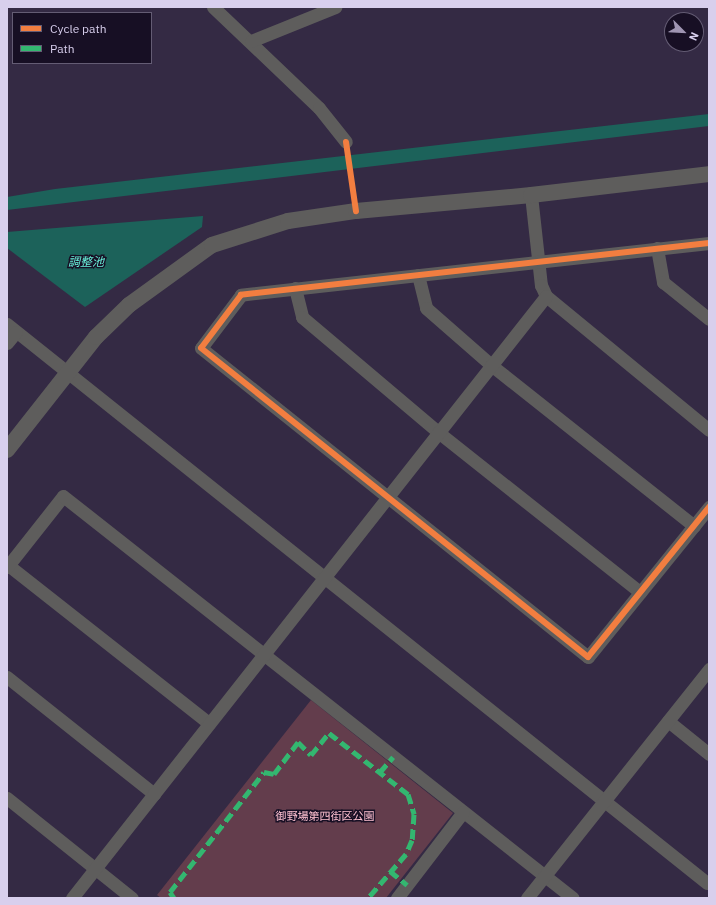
<!DOCTYPE html>
<meta charset="utf-8">
<style>
body{margin:0}
#map{position:relative;width:716px;height:905px;overflow:hidden;background:#342a44;font-family:"IBM Plex Sans","Noto Sans JP",sans-serif}
div>[style]{position:absolute}
.green>*{inset:0;background:#633d4c}
.water>*{inset:0;background:#1c625a}
.minor>*{height:13px;margin:-6.5px;padding:0 6.5px;transform-origin:6.5px;border-radius:6.5px;background:#5e5d5c}
.tertiary>*{height:16px;margin:-8px;padding:0 8px;transform-origin:8px;border-radius:8px;background:#5e5d5c}
.quiet>*{height:5px;margin-top:-2.5px;transform-origin:0;background:repeating-linear-gradient(90deg,#33b770 0 10px,transparent 0 15px)}
.cycleway>*{height:6px;margin:-3px;padding:0 3px;transform-origin:3px;border-radius:3px;background:#f27e40}
span{translate:-50% -50%;white-space:nowrap;text-align:center;line-height:1.15;-webkit-text-stroke:3px #170f24;paint-order:stroke}
.park-label{font-size:11px;color:#fec0d1}
.water-label{font-size:12px;color:#68f1da;font-style:italic}
.frame{position:absolute;inset:0;border:8px solid #d8cfed;pointer-events:none}
.legend{position:absolute;left:12px;top:12px;width:140px;height:52px;box-sizing:border-box;background:#170f24;border:1px solid #645c74;margin:0;padding:5px 7px;list-style:none;font-size:12px;color:#d8cfed}
.legend li{display:flex;align-items:center;gap:8px;height:20px}
.legend b{width:20px;border:1px solid #645c74}
.north{position:absolute;left:664px;top:12px;width:40px;height:40px;box-sizing:border-box;background:#170f24;border:1px solid #645c74;border-radius:50%;rotate:114deg;font-size:11px;font-weight:700;line-height:16px;text-align:center;color:#d8cfed}
.north::after{content:'';display:block;margin:auto;width:14px;height:18px;background:#9f95b2;clip-path:polygon(50% 0,100% 100%,50% 72%,0 100%)}
</style>
<div id="map">
<div class="green">
<i style="clip-path:polygon(311px 700px,453px 813px,386px 898px,161px 898px,157px 895px)"></i>
</div>
<div class="water">
<i style="clip-path:polygon(709px 114px,709px 126px,7px 210px,7px 197px,55px 189px)"></i>
<i style="clip-path:polygon(203px 216px,202px 227px,85px 307px,7px 248px,7px 232px)"></i>
</div>
<div class="minor">
<i style="left:213px;top:7px;width:146px;rotate:43.6deg"></i>
<i style="left:319px;top:108px;width:43px;rotate:51.5deg"></i>
<i style="left:251px;top:41px;width:91px;rotate:-22deg"></i>
<i style="left:531px;top:195px;width:91px;rotate:83.7deg"></i>
<i style="left:541px;top:285px;width:12px;rotate:66deg"></i>
<i style="left:546px;top:296px;width:211px;rotate:39.4deg"></i>
<i style="left:709px;top:243px;width:471px;rotate:173.7deg"></i>
<i style="left:241px;top:295px;width:66px;rotate:127deg"></i>
<i style="left:201px;top:348px;width:495px;rotate:38.6deg"></i>
<i style="left:588px;top:657px;width:193px;rotate:-51.1deg"></i>
<i style="left:657px;top:248px;width:35px;rotate:80deg"></i>
<i style="left:663px;top:282px;width:59px;rotate:38.8deg"></i>
<i style="left:418px;top:275px;width:34px;rotate:76deg"></i>
<i style="left:426px;top:308px;width:86px;rotate:41.2deg"></i>
<i style="left:491px;top:365px;width:259px;rotate:38.4deg"></i>
<i style="left:295px;top:288px;width:30px;rotate:76deg"></i>
<i style="left:302px;top:317px;width:178px;rotate:40.2deg"></i>
<i style="left:438px;top:432px;width:258px;rotate:38.4deg"></i>
<i style="left:7px;top:324px;width:896px;rotate:38.61deg"></i>
<i style="left:7px;top:343px;width:14px;rotate:-51deg"></i>
<i style="left:8px;top:565px;width:256px;rotate:38.2deg"></i>
<i style="left:7px;top:567px;width:90px;rotate:-51.7deg"></i>
<i style="left:63px;top:496px;width:649px;rotate:38.25deg"></i>
<i style="left:7px;top:677px;width:188px;rotate:38.5deg"></i>
<i style="left:668px;top:721px;width:53px;rotate:38.8deg"></i>
<i style="left:7px;top:798px;width:160px;rotate:38.7deg"></i>
<i style="left:72px;top:898px;width:766px;rotate:-51.78deg"></i>
<i style="left:397px;top:898px;width:108px;rotate:-52.5deg"></i>
<i style="left:527px;top:898px;width:293px;rotate:-51.5deg"></i>
</div>
<div class="tertiary">
<i style="left:7px;top:450px;width:144px;rotate:-51.8deg"></i>
<i style="left:96px;top:337px;width:46px;rotate:-44.1deg"></i>
<i style="left:129px;top:305px;width:102px;rotate:-35.9deg"></i>
<i style="left:212px;top:245px;width:80px;rotate:-17.5deg"></i>
<i style="left:288px;top:221px;width:69px;rotate:-8.4deg"></i>
<i style="left:356px;top:211px;width:176px;rotate:-5.2deg"></i>
<i style="left:531px;top:195px;width:179px;rotate:-6.7deg"></i>
</div>
<div class="quiet">
<i style="left:380px;top:772px;width:20px;rotate:-49deg"></i>
<i style="left:390px;top:871px;width:22px;rotate:39deg"></i>
<i style="left:174px;top:898px;width:7px;rotate:-124deg"></i>
<i style="left:170px;top:892px;width:152px;rotate:-51.9deg"></i>
<i style="left:264px;top:772px;width:10px;rotate:11deg"></i>
<i style="left:274px;top:774px;width:40px;rotate:-53deg"></i>
<i style="left:298px;top:742px;width:18px;rotate:45deg"></i>
<i style="left:311px;top:755px;width:28px;rotate:-51deg"></i>
<i style="left:329px;top:733px;width:100px;rotate:37.7deg"></i>
<i style="left:408px;top:794px;width:21px;rotate:73deg"></i>
<i style="left:414px;top:814px;width:26px;rotate:94deg"></i>
<i style="left:412px;top:840px;width:15px;rotate:113deg"></i>
<i style="left:406px;top:854px;width:58px;rotate:130.8deg"></i>
</div>
<div class="cycleway">
<i style="left:346px;top:142px;width:70px;rotate:81.8deg"></i>
<i style="left:709px;top:243px;width:471px;rotate:173.7deg"></i>
<i style="left:241px;top:295px;width:66px;rotate:127deg"></i>
<i style="left:201px;top:348px;width:495px;rotate:38.6deg"></i>
<i style="left:588px;top:657px;width:193px;rotate:-51.1deg"></i>
</div>
<div class="park-label">
<span style="left:325px;top:816px">御野場第四街区公園</span>
</div>
<div class="water-label">
<span style="left:86px;top:262px">調整池</span>
</div>
<div class="frame"></div>
<ul class="legend">
<li><b style="height:5px;background:#f27e40"></b>Cycle path</li>
<li><b style="height:5px;background:#33b770"></b>Path</li>
</ul>
<div class="north">N</div>
</div>
